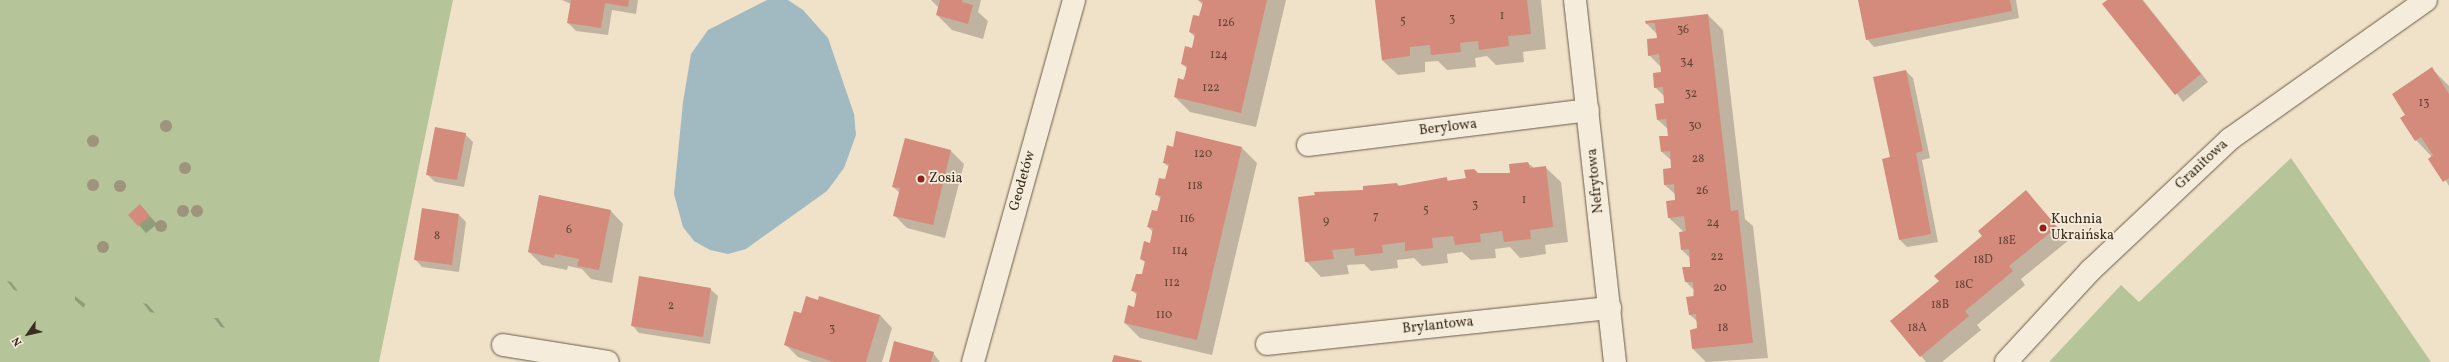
<!DOCTYPE html>
<meta charset="utf-8">
<style>
body{margin:0}
#map{position:relative;width:2449px;height:362px;overflow:hidden;background:#f0e2c8;font-family:Vollkorn,serif}
div>[style]{position:absolute}
.green>*{inset:0;background:#b5c499}
.water>*{inset:0;background:#a1bac1}
.shadow>*{inset:0;background:#0003}
.building>*{inset:0;background:#d48b7b}
.roads{filter:drop-shadow(0 0 1px #695a48) drop-shadow(0 0 1px #695a48)}
.street>*{height:22px;margin:-11px;padding:0 11px;transform-origin:11px;border-radius:11px;background:#f5ecdb}
.secondary>*{height:22px;margin:-11px;padding:0 11px;transform-origin:11px;border-radius:11px;background:#f5ecdb}
.trees>*{width:12px;height:12px;margin:-6px;border-radius:50%;background:#9e937b}
.dots>*{width:11px;height:11px;translate:-50% -50%;box-sizing:border-box;border:2px solid #f5ecdb;border-radius:50%}
span{translate:-50% -50%;white-space:nowrap;text-align:center;line-height:1.15;-webkit-text-stroke:3.5px #f5ecdb;paint-order:stroke}
.number-label{font-size:12px;color:#624434}
.number-label span{-webkit-text-stroke-width:0}
.street-label{font-size:14px;color:#3c2d1d}
.poi-label{font-size:14px;color:#3c2d1d}
.left{translate:0 -50%;text-align:left}
.north{position:absolute;left:8px;top:314px;width:40px;height:40px;-webkit-text-stroke:3px #f5ecdb;paint-order:stroke;rotate:236deg;font-size:11px;font-weight:700;line-height:16px;text-align:center;color:#3c2d1d}
.north::after{content:'';display:block;margin:auto;width:14px;height:18px;background:#3c2d1d;clip-path:polygon(50% 0,100% 100%,50% 72%,0 100%)}
</style>
<div id="map">
<div class="green">
<i style="clip-path:polygon(0 0,453px 0,379px 362px,0 362px)"></i>
<i style="clip-path:polygon(2291px 158px,2431px 362px,2049px 362px,2121px 285px,2139px 302px)"></i>
</div>
<div class="water">
<i style="clip-path:polygon(767px 0,788px 0,803px 10px,828px 38px,854px 114px,856px 135px,844px 168px,827px 191px,746px 249px,728px 254px,710px 250px,694px 241px,683px 227px,674px 194px,683px 102px,691px 54px,708px 30px)"></i>
</div>
<div class="shadow">
<i style="clip-path:polygon(562px 0,638px 0,636px 14px,612px 10px,608px 35px,576px 31px,568px 23px,571px 4px)"></i>
<i style="clip-path:polygon(931px 0,981px 0,978px 12px,988px 21px,983px 39px,952px 30px,937px 15px,939px 8px)"></i>
<i style="clip-path:polygon(1198px 0,1286px 0,1256px 127px,1190px 112px,1175px 97px,1188px 69px,1182px 64px,1192px 49px,1195px 37px,1190px 32px,1200px 17px,1203px 5px)"></i>
<i style="clip-path:polygon(1376px 0,1541px 0,1546px 49px,1523px 52px,1524px 62px,1496px 65px,1487px 56px,1475px 58px,1476px 67px,1447px 70px,1438px 61px,1425px 62px,1425px 72px,1398px 75px,1382px 60px)"></i>
<i style="clip-path:polygon(1859px 0,2016px 0,2019px 18px,1874px 47px,1867px 39px)"></i>
<i style="clip-path:polygon(2109px 0,2143px 0,2208px 82px,2183px 102px)"></i>
<i style="clip-path:polygon(1708px 15px,1723px 30px,1745px 219px,1753px 226px,1768px 358px,1706px 362px,1693px 349px,1698px 329px,1698px 322px,1690px 315px,1694px 290px,1686px 282px,1691px 268px,1690px 258px,1682px 250px,1680px 233px,1684px 232px,1669px 218px,1667px 202px,1676px 201px,1676px 195px,1665px 185px,1672px 169px,1672px 161px,1662px 152px,1669px 137px,1669px 130px,1658px 120px,1665px 104px,1665px 97px,1655px 87px,1662px 73px,1661px 67px,1649px 55px,1658px 39px,1657px 34px,1647px 24px)"></i>
<i style="clip-path:polygon(2432px 69px,2449px 86px,2449px 186px,2432px 157px,2416px 140px,2407px 115px)"></i>
<i style="clip-path:polygon(1906px 71px,1913px 78px,1930px 158px,1922px 160px,1938px 242px,1907px 247px,1900px 240px,1891px 158px)"></i>
<i style="clip-path:polygon(465px 134px,473px 142px,464px 187px,435px 182px,427px 174px)"></i>
<i style="clip-path:polygon(905px 139px,951px 151px,964px 164px,945px 238px,907px 228px,894px 215px,900px 193px,893px 187px)"></i>
<i style="clip-path:polygon(1173px 148px,1242px 148px,1257px 163px,1212px 355px,1140px 338px,1125px 323px,1135px 308px,1138px 296px,1132px 290px,1142px 275px,1146px 263px,1141px 259px,1150px 244px,1153px 232px,1148px 227px,1158px 213px,1161px 199px,1157px 195px,1166px 180px,1169px 167px,1164px 163px)"></i>
<i style="clip-path:polygon(1528px 163px,1534px 168px,1545px 167px,1561px 182px,1568px 242px,1545px 245px,1546px 254px,1520px 258px,1510px 247px,1495px 249px,1496px 258px,1471px 260px,1462px 252px,1447px 254px,1448px 263px,1422px 266px,1414px 258px,1397px 260px,1398px 268px,1371px 271px,1364px 264px,1347px 265px,1349px 274px,1321px 277px,1306px 261px,1364px 191px,1397px 184px,1400px 186px,1446px 178px,1449px 181px,1467px 179px,1478px 174px,1511px 174px)"></i>
<i style="clip-path:polygon(2026px 192px,2069px 240px,2021px 279px,2025px 285px,1977px 325px,1981px 330px,1942px 362px,1926px 362px,1892px 321px,1940px 281px)"></i>
<i style="clip-path:polygon(611px 211px,623px 224px,612px 283px,591px 279px,582px 269px,568px 266px,567px 270px,542px 265px,529px 252px)"></i>
<i style="clip-path:polygon(147px 213px,157px 224px,146px 233px,139px 225px)"></i>
<i style="clip-path:polygon(459px 215px,466px 222px,459px 272px,422px 267px,415px 259px)"></i>
<i style="clip-path:polygon(7px 281px,11px 282px,18px 291px,14px 290px)"></i>
<i style="clip-path:polygon(710px 289px,718px 296px,710px 344px,639px 333px,632px 325px)"></i>
<i style="clip-path:polygon(75px 296px,85px 304px,84px 308px,75px 300px)"></i>
<i style="clip-path:polygon(819px 301px,880px 315px,892px 328px,882px 362px,812px 362px,798px 357px,785px 344px,801px 314px)"></i>
<i style="clip-path:polygon(143px 303px,147px 304px,155px 313px,150px 312px)"></i>
<i style="clip-path:polygon(214px 318px,218px 318px,225px 328px,221px 327px)"></i>
<i style="clip-path:polygon(933px 353px,940px 362px,890px 362px)"></i>
</div>
<div class="building">
<i style="clip-path:polygon(571px 0,629px 0,628px 7px,605px 3px,601px 28px,567px 23px)"></i>
<i style="clip-path:polygon(940px 0,962px 0,962px 2px,973px 5px,968px 24px,936px 15px)"></i>
<i style="clip-path:polygon(1198px 0,1267px 0,1241px 113px,1174px 97px,1178px 78px,1184px 80px,1187px 66px,1181px 64px,1185px 46px,1192px 48px,1195px 34px,1189px 32px,1193px 15px,1199px 16px,1203px 2px)"></i>
<i style="clip-path:polygon(1375px 0,1527px 0,1531px 34px,1508px 36px,1509px 46px,1479px 50px,1478px 41px,1460px 43px,1461px 52px,1431px 55px,1430px 45px,1410px 47px,1410px 56px,1382px 60px)"></i>
<i style="clip-path:polygon(1858px 0,2010px 0,2012px 11px,1866px 40px)"></i>
<i style="clip-path:polygon(2107px 0,2142px 0,2201px 74px,2175px 95px,2102px 4px)"></i>
<i style="clip-path:polygon(1708px 14px,1731px 211px,1738px 210px,1753px 343px,1692px 349px,1690px 330px,1697px 328px,1696px 314px,1689px 315px,1686px 297px,1694px 296px,1693px 282px,1685px 282px,1682px 267px,1690px 267px,1689px 249px,1681px 250px,1679px 232px,1686px 231px,1684px 216px,1668px 218px,1666px 201px,1675px 200px,1674px 184px,1664px 185px,1663px 169px,1671px 168px,1670px 151px,1661px 152px,1659px 136px,1668px 136px,1666px 119px,1657px 120px,1655px 104px,1664px 103px,1663px 87px,1654px 88px,1653px 73px,1661px 72px,1659px 54px,1648px 56px,1647px 39px,1657px 38px,1655px 23px,1646px 24px,1645px 21px)"></i>
<i style="clip-path:polygon(2432px 67px,2449px 94px,2449px 178px,2443px 182px,2428px 159px,2433px 155px,2421px 137px,2415px 141px,2400px 118px,2405px 115px,2392px 94px)"></i>
<i style="clip-path:polygon(1906px 70px,1923px 151px,1916px 153px,1931px 234px,1899px 240px,1882px 159px,1890px 157px,1873px 77px)"></i>
<i style="clip-path:polygon(435px 127px,466px 133px,457px 180px,426px 175px)"></i>
<i style="clip-path:polygon(1176px 131px,1242px 147px,1197px 340px,1124px 323px,1128px 305px,1134px 307px,1137px 292px,1131px 291px,1136px 274px,1142px 274px,1145px 261px,1140px 259px,1144px 241px,1150px 243px,1153px 228px,1147px 227px,1152px 210px,1157px 211px,1161px 196px,1155px 195px,1159px 178px,1165px 179px,1169px 164px,1163px 163px,1167px 145px,1173px 147px)"></i>
<i style="clip-path:polygon(905px 138px,951px 150px,933px 225px,893px 216px,900px 188px,892px 187px)"></i>
<i style="clip-path:polygon(1528px 162px,1530px 168px,1546px 166px,1553px 227px,1530px 230px,1531px 239px,1504px 242px,1502px 231px,1480px 234px,1481px 242px,1455px 245px,1453px 236px,1432px 238px,1433px 248px,1405px 251px,1405px 242px,1382px 245px,1383px 253px,1355px 256px,1354px 248px,1332px 250px,1334px 259px,1305px 262px,1298px 197px,1315px 195px,1314px 192px,1363px 190px,1363px 186px,1397px 183px,1398px 186px,1447px 177px,1447px 181px,1466px 178px,1464px 170px,1474px 169px,1478px 173px,1510px 173px,1509px 164px)"></i>
<i style="clip-path:polygon(2026px 190px,2057px 227px,2009px 266px,2013px 271px,1965px 311px,1969px 316px,1920px 357px,1890px 321px,1939px 281px,1934px 276px,1982px 236px,1978px 231px)"></i>
<i style="clip-path:polygon(539px 195px,611px 210px,599px 270px,577px 266px,579px 259px,555px 254px,554px 258px,528px 252px)"></i>
<i style="clip-path:polygon(140px 204px,150px 216px,138px 226px,128px 215px)"></i>
<i style="clip-path:polygon(422px 208px,459px 214px,452px 265px,414px 260px)"></i>
<i style="clip-path:polygon(639px 276px,711px 288px,703px 337px,631px 326px)"></i>
<i style="clip-path:polygon(806px 296px,818px 300px,819px 296px,880px 315px,866px 362px,833px 362px,784px 345px,794px 311px,801px 313px)"></i>
<i style="clip-path:polygon(894px 341px,934px 352px,931px 362px,889px 362px)"></i>
<i style="clip-path:polygon(1114px 355px,1142px 361px,1142px 362px,1112px 362px)"></i>
</div>
<div class="roads">
<div class="street">
<i style="left:1575px;top:0;width:364px;rotate:83.7deg"></i>
<i style="left:1308px;top:145px;width:282px;rotate:-7.1deg"></i>
<i style="left:1267px;top:344px;width:345px;rotate:-6deg"></i>
<i style="left:503px;top:345px;width:106px;rotate:9.2deg"></i>
<i style="left:2006px;top:362px;width:125px;rotate:-47.3deg"></i>
<i style="left:2091px;top:270px;width:191px;rotate:-43.3deg"></i>
<i style="left:2230px;top:139px;width:240px;rotate:-35.3deg"></i>
</div>
<div class="secondary">
<i style="left:973px;top:362px;width:376px;rotate:-74.4deg"></i>
</div>
</div>
<div class="trees">
<i style="left:166px;top:126px"></i>
<i style="left:93px;top:141px"></i>
<i style="left:185px;top:168px"></i>
<i style="left:93px;top:185px"></i>
<i style="left:120px;top:186px"></i>
<i style="left:183px;top:211px"></i>
<i style="left:197px;top:211px"></i>
<i style="left:161px;top:226px"></i>
<i style="left:103px;top:247px"></i>
</div>
<div class="dots">
<i style="left:921px;top:179px;background:#8f2418"></i>
<i style="left:2043px;top:228px;background:#8f2418"></i>
</div>
<div class="number-label">
<span style="left:1502px;top:17px">1</span>
<span style="left:1452px;top:20px">3</span>
<span style="left:1403px;top:22px">5</span>
<span style="left:1226px;top:24px">126</span>
<span style="left:1683px;top:31px">36</span>
<span style="left:1219px;top:56px">124</span>
<span style="left:1687px;top:63px">34</span>
<span style="left:1211px;top:89px">122</span>
<span style="left:1691px;top:95px">32</span>
<span style="left:2424px;top:104px">13</span>
<span style="left:1695px;top:127px">30</span>
<span style="left:1203px;top:155px">120</span>
<span style="left:1698px;top:160px">28</span>
<span style="left:1195px;top:187px">118</span>
<span style="left:1702px;top:192px">26</span>
<span style="left:1524px;top:201px">1</span>
<span style="left:1475px;top:206px">3</span>
<span style="left:1426px;top:211px">5</span>
<span style="left:1376px;top:217px">7</span>
<span style="left:1187px;top:220px">116</span>
<span style="left:1326px;top:222px">9</span>
<span style="left:1713px;top:224px">24</span>
<span style="left:569px;top:231px">6</span>
<span style="left:437px;top:237px">8</span>
<span style="left:2007px;top:242px">18E</span>
<span style="left:1180px;top:252px">114</span>
<span style="left:1717px;top:258px">22</span>
<span style="left:1983px;top:261px">18D</span>
<span style="left:1172px;top:284px">112</span>
<span style="left:1964px;top:286px">18C</span>
<span style="left:1720px;top:289px">20</span>
<span style="left:1940px;top:306px">18B</span>
<span style="left:671px;top:307px">2</span>
<span style="left:1164px;top:316px">110</span>
<span style="left:1723px;top:329px">18</span>
<span style="left:1917px;top:329px">18A</span>
<span style="left:832px;top:330px">3</span>
</div>
<div class="street-label">
<span style="left:1448px;top:128px;rotate:-7deg">Berylowa</span>
<span style="left:2202px;top:165px;rotate:-43deg">Granitowa</span>
<span style="left:1023px;top:181px;rotate:-74deg">Geodetów</span>
<span style="left:1596px;top:181px;rotate:-96deg">Nefrytowa</span>
<span style="left:1438px;top:326px;rotate:-6deg">Brylantowa</span>
</div>
<div class="poi-label">
<span class="left" style="left:929px;top:179px">Zosia</span>
<span class="left" style="left:2051px;top:228px">Kuchnia<br>Ukraińska</span>
</div>
<div class="north">N</div>
</div>
